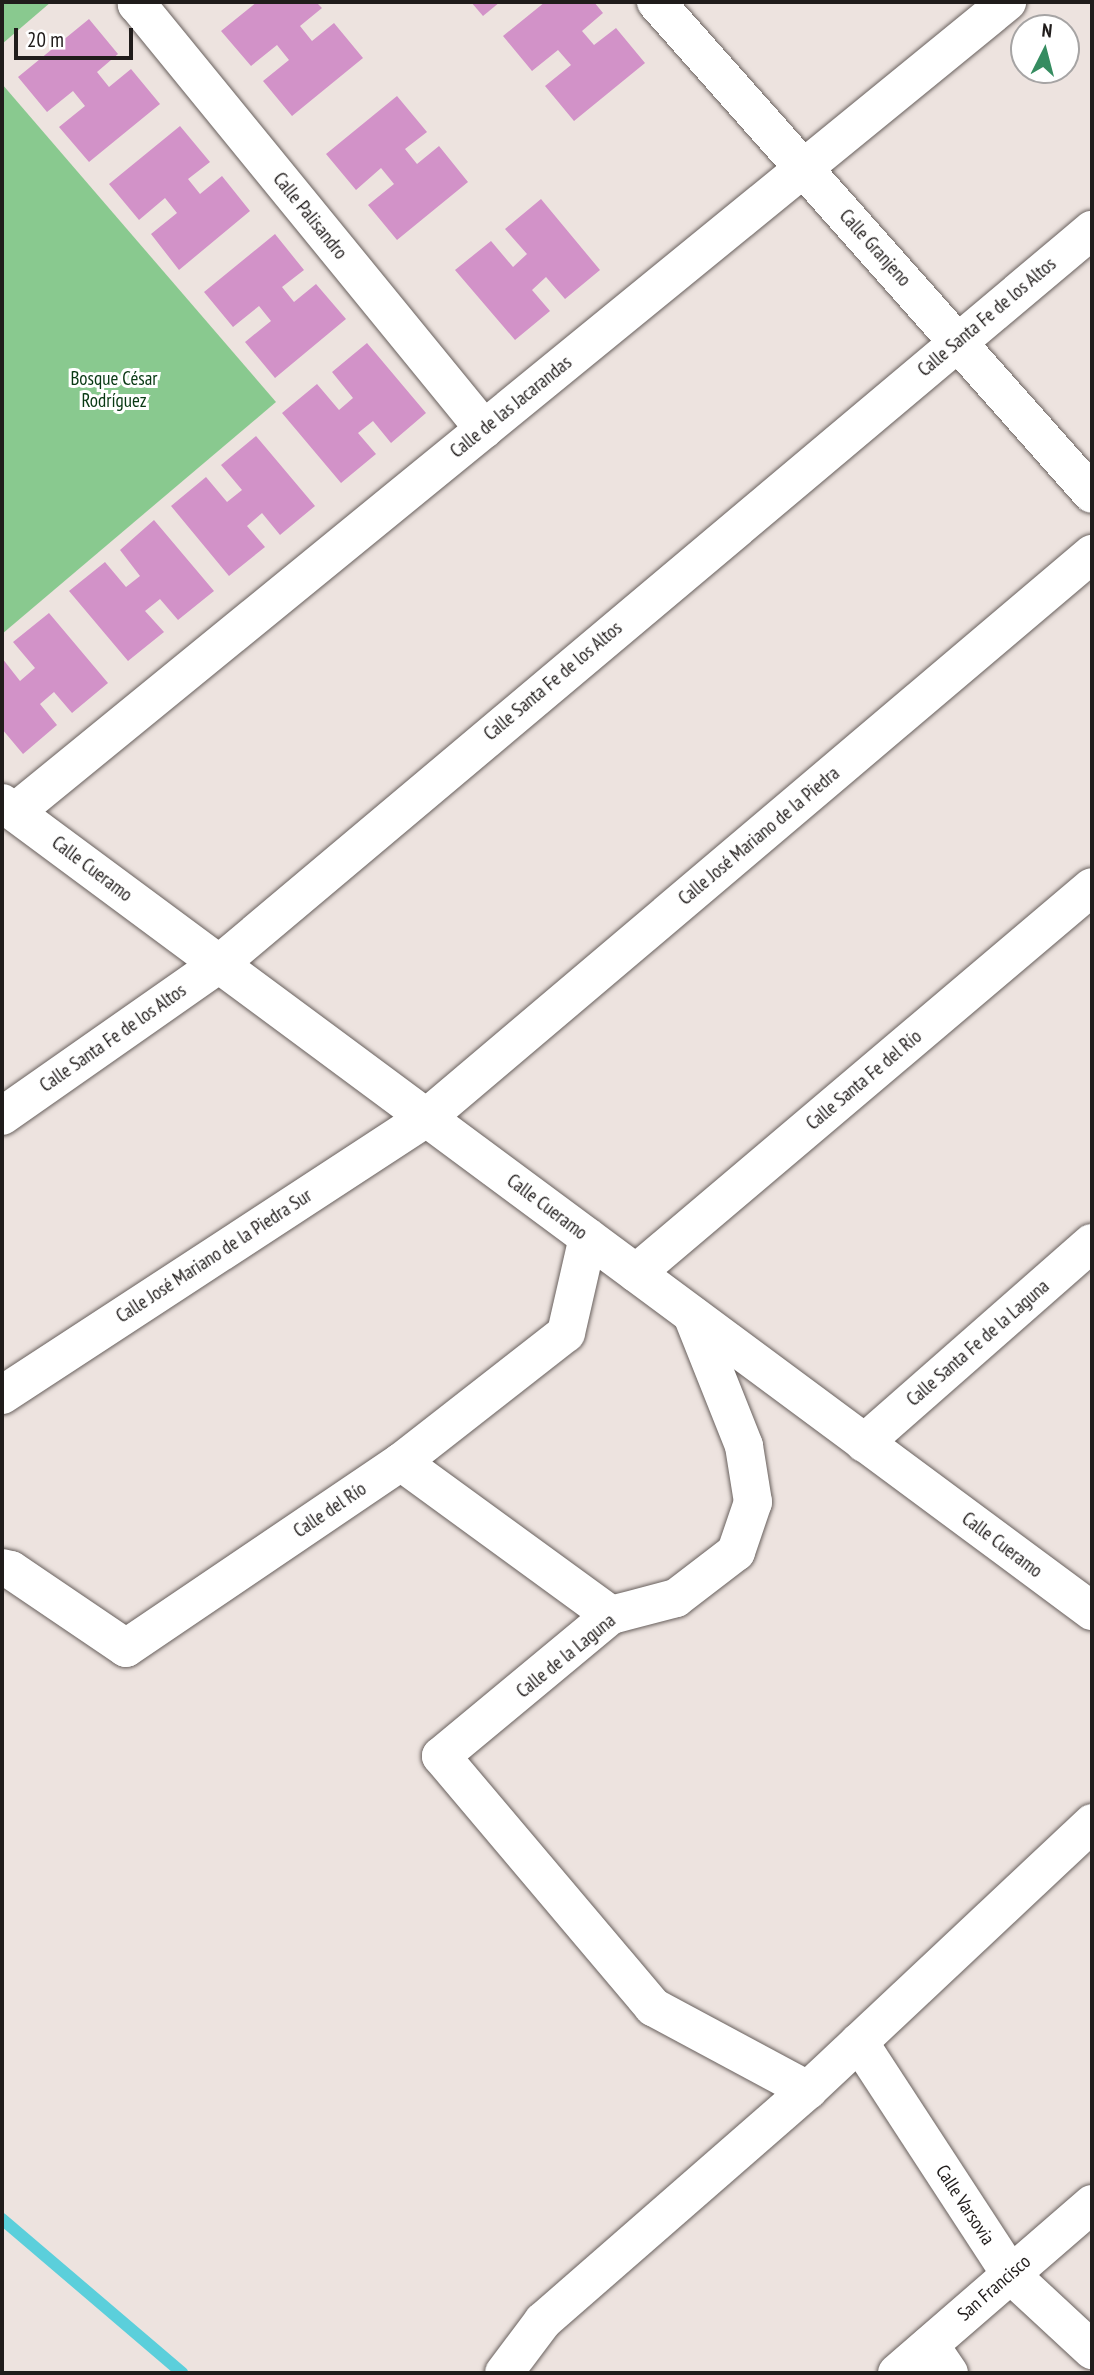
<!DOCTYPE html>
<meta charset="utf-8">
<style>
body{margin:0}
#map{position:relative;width:1094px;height:2375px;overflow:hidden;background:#ede3df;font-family:"PT Sans Narrow",sans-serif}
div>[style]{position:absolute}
.forest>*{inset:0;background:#89c98f}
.stream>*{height:12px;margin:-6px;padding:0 6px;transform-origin:6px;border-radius:6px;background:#5bcfdb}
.building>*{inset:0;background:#d292c8}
.roads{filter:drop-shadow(0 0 2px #68605d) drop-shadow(0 0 2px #68605d)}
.minor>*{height:38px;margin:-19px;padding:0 19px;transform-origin:19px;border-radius:19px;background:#fff}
span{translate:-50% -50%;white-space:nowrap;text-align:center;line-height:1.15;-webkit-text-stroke:6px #fff;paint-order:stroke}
.street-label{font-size:19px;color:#201c1b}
.park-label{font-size:19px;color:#083813}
.frame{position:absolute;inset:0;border:4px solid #201c1b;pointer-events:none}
.north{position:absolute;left:1010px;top:14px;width:70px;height:70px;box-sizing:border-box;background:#fff;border:2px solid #a6a4a4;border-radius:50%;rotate:6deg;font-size:19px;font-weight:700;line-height:28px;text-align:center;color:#201c1b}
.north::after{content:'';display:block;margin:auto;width:24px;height:32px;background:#358c60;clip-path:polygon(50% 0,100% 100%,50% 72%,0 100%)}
.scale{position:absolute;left:14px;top:28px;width:119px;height:32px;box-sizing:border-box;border:4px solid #201c1b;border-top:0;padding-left:9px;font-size:21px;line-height:24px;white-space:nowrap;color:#201c1b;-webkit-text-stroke:5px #fff;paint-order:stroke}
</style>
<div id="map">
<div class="forest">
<i style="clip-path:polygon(2px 2px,51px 2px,2px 44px)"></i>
<i style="clip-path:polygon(2px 84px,276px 402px,2px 634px)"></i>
</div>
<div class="stream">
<i style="left:2px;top:2219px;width:237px;rotate:40.5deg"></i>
</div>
<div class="building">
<i style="clip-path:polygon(257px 2px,316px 2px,322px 8px,300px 26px,312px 41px,334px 23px,363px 58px,292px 116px,263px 81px,289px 60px,277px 45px,251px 66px,221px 31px)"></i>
<i style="clip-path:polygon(471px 2px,500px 2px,483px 16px)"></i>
<i style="clip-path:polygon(545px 2px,594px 2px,603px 13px,582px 31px,594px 45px,616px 28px,645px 63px,574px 121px,545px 86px,571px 65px,558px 50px,532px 71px,503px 36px)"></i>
<i style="clip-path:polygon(89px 19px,118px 54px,97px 72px,109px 87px,131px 69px,160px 104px,89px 162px,59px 127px,85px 106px,73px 91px,47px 112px,18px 77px)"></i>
<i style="clip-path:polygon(397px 96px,427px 132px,405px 149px,417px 164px,439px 146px,468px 182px,397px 240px,368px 205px,394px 184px,381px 168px,356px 190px,326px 154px)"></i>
<i style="clip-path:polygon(180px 126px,210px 162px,188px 179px,200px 194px,222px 176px,250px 211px,179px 270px,151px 234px,177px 213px,165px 198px,139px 220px,109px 184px)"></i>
<i style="clip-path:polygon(541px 199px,600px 270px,565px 299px,546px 277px,532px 290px,550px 311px,515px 340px,455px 270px,491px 241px,513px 267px,527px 254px,505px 229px)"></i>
<i style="clip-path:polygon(275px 234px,304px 270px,282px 287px,294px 302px,316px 284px,346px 319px,275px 378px,245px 342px,271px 321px,259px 306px,233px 327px,204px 292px)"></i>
<i style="clip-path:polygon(367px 343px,426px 413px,391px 443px,373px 421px,358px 433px,376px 454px,341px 483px,282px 413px,317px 384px,339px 410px,353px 398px,332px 372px)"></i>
<i style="clip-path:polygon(256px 436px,315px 506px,280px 535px,262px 513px,247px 526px,265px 547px,229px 576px,171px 506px,206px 477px,227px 502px,242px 490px,221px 465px)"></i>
<i style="clip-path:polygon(154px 520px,214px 591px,178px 620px,160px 599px,145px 611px,164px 632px,128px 661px,69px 591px,105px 562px,126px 587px,140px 576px,120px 550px)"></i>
<i style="clip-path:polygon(49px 613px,108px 683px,72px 713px,54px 692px,40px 704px,57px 725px,23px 754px,2px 729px,2px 658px,20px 681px,35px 668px,13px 642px)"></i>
</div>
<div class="roads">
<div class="minor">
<i style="left:140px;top:2px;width:4px;rotate:146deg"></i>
<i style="left:137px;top:4px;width:549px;rotate:50.77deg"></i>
<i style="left:656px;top:2px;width:657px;rotate:48.45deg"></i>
<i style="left:2px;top:803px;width:1357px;rotate:36.55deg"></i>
<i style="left:15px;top:812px;width:1281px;rotate:-39.23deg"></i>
<i style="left:2px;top:1116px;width:265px;rotate:-35deg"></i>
<i style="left:219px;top:964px;width:1141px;rotate:-40.06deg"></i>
<i style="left:636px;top:1273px;width:597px;rotate:-40.25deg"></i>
<i style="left:692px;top:1315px;width:141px;rotate:68.3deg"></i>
<i style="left:744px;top:1446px;width:57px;rotate:80.9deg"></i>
<i style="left:753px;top:1502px;width:53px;rotate:108.8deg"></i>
<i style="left:736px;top:1552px;width:76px;rotate:142.5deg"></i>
<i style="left:676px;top:1598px;width:67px;rotate:165.3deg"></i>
<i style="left:611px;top:1615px;width:221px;rotate:140.3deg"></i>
<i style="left:441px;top:1756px;width:329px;rotate:49.8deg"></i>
<i style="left:653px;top:2007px;width:176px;rotate:28.2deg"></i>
<i style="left:2px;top:1395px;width:506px;rotate:-33.16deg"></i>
<i style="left:426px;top:1118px;width:873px;rotate:-40.26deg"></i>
<i style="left:864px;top:1443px;width:303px;rotate:-41.3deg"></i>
<i style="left:401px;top:1462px;width:260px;rotate:36.1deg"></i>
<i style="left:2px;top:1568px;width:9px;rotate:13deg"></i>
<i style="left:11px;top:1570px;width:139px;rotate:34.1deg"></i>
<i style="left:126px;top:1648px;width:332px;rotate:-34.1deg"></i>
<i style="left:401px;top:1462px;width:209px;rotate:-38deg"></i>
<i style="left:566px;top:1333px;width:98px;rotate:-77.1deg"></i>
<i style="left:859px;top:2042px;width:277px;rotate:56.9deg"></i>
<i style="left:1010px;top:2274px;width:112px;rotate:42.8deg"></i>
<i style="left:930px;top:2345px;width:34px;rotate:56deg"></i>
<i style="left:504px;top:2373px;width:65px;rotate:-53.1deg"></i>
<i style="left:543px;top:2321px;width:352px;rotate:-41.1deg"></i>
<i style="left:808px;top:2090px;width:390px;rotate:-43.2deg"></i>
<i style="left:897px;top:2373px;width:258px;rotate:-40.9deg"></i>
</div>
</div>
<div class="street-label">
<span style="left:310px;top:216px;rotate:51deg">Calle Palisandro</span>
<span style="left:875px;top:248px;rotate:48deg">Calle Granjeno</span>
<span style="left:987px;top:317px;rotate:-40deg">Calle Santa Fe de los Altos</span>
<span style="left:511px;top:407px;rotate:-39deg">Calle de las Jacarandas</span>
<span style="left:553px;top:681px;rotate:-40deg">Calle Santa Fe de los Altos</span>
<span style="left:759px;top:836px;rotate:-40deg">Calle José Mariano de la Piedra</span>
<span style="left:92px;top:869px;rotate:37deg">Calle Cueramo</span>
<span style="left:113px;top:1038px;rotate:-35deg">Calle Santa Fe de los Altos</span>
<span style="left:864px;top:1080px;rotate:-40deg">Calle Santa Fe del Río</span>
<span style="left:547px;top:1207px;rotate:37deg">Calle Cueramo</span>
<span style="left:214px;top:1256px;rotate:-33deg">Calle José Mariano de la Piedra Sur</span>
<span style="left:978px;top:1343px;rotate:-41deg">Calle Santa Fe de la Laguna</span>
<span style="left:330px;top:1510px;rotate:-34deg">Calle del Río</span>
<span style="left:1002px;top:1545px;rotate:37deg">Calle Cueramo</span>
<span style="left:566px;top:1656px;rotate:-39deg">Calle de la Laguna</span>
<span style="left:965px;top:2205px;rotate:57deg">Calle Varsovia</span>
<span style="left:994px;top:2288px;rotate:-41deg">San Francisco</span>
</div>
<div class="park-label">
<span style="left:114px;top:390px">Bosque César<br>Rodríguez</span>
</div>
<div class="frame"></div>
<div class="north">N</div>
<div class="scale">20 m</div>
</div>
